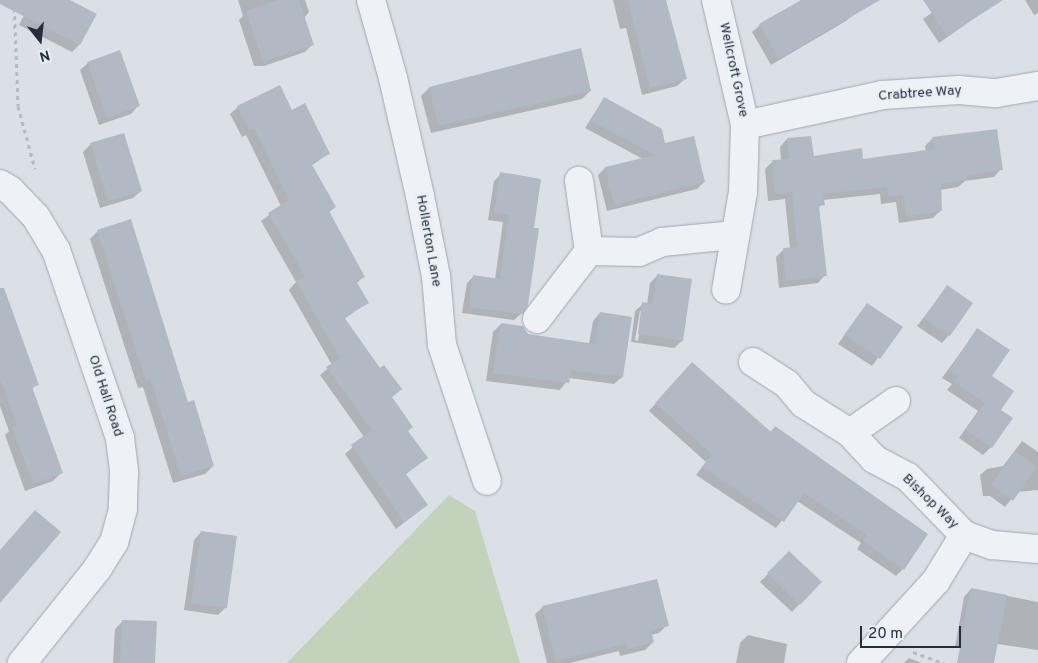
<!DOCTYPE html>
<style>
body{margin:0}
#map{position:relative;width:1038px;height:663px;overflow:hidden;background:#dbe0e7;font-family:Overpass,sans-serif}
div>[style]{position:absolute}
.green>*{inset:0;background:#c2d2bb}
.shadow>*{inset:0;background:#0003}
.building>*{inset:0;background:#b1b9c4}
.path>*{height:3px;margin-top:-1.5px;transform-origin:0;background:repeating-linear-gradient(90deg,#b5bbc2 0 4px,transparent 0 8px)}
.roads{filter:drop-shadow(0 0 1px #a0a7b1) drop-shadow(0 0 1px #a0a7b1)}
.minor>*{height:28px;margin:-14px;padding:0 14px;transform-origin:14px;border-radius:14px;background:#eef1f5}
span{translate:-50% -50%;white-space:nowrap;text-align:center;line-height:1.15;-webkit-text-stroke:4.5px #eaeff5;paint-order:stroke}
.street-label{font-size:14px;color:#232f3e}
.north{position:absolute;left:15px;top:15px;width:50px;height:50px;-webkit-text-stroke:4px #eaeff5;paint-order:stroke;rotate:164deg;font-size:14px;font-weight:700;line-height:20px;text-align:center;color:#232f3e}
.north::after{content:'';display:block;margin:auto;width:18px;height:22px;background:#232f3e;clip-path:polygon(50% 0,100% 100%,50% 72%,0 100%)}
.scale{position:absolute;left:860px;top:626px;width:101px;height:22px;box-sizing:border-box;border:2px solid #232f3e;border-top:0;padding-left:6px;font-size:15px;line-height:18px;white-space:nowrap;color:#232f3e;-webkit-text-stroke:4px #eaeff5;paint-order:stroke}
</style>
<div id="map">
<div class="green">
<i style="clip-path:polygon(449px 495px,475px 511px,520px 663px,287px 663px)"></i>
</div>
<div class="shadow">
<i style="clip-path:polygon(32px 0,67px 0,79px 45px,72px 52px,19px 25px)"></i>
<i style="clip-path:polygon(238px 0,305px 0,309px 12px,304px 18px,313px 44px,305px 52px,264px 66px,254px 66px,239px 20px,243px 16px)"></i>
<i style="clip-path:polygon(613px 0,665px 0,685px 79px,677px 86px,642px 95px,626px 28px,620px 29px)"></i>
<i style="clip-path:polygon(804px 0,872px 0,846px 21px,771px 65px,752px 32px,760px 25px)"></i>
<i style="clip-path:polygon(949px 0,969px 0,979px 15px,939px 43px,923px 19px)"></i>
<i style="clip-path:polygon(1025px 0,1038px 0,1038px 13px,1034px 15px)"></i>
<i style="clip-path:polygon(580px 50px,590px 91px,582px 99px,431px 133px,421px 96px,429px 88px)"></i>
<i style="clip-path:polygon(88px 63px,138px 106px,131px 114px,99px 125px,80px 70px)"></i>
<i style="clip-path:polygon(604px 98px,664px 144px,704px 182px,697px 189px,607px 211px,598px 175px,605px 168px,643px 159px,585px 128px)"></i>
<i style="clip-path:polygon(238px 107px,292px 112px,328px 154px,311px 166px,335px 207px,328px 213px,364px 276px,356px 284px,367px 303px,344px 319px,380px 369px,400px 389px,391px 398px,407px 431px,426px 458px,405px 475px,427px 505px,396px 529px,345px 454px,364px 437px,320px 375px,332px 365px,289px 290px,296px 282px,261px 221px,281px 206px,246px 135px,242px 137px,230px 114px)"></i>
<i style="clip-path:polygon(933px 138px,1001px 169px,994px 177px,965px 181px,958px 187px,940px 190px,941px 210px,933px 218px,899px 223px,896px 202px,881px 204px,880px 194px,823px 200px,818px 210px,825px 275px,818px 283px,779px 288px,776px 257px,783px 250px,790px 249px,785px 199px,768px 201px,765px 169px,772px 162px,781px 161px,780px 147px,787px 139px,813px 158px,862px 160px,926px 152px,925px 146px)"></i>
<i style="clip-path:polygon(91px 144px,141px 191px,133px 198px,100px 208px,83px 152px)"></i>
<i style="clip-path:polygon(501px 174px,532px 229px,522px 313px,514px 320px,462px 313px,467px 283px,474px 276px,495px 279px,503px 222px,488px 220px,494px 181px)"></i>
<i style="clip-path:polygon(98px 231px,187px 403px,213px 466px,205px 474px,173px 483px,143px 387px,138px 388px,90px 239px)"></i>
<i style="clip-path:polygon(evenodd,658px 275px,682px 341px,674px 348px,631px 342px,635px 311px,643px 304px,647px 304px,650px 283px,658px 275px,640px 311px,642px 311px,638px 341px,635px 340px,640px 311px)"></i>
<i style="clip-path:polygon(947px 287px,949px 335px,942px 343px,917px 326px)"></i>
<i style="clip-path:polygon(0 295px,37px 384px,31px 390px,61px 473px,53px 481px,25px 491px,5px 435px,9px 431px,0 406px)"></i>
<i style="clip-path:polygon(867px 304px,901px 327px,872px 366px,838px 344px)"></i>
<i style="clip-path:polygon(600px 313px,622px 377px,614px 384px,569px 378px,560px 390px,486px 381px,493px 332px,501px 324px,527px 336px,589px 344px,593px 321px)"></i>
<i style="clip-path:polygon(977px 330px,1000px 410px,991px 447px,983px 455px,959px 438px,978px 411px,947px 390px,952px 384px,942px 378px)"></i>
<i style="clip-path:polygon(680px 376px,770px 432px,775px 428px,903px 569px,896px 576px,857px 549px,861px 543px,797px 501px,776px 528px,696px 475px,706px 462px,649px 411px)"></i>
<i style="clip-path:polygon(1022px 441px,1038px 452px,1038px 490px,1017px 492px,1005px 507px,990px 496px,983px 496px,980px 475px,987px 469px,1003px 466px)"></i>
<i style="clip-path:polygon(201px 532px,226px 607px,218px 615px,184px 610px,194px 540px)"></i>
<i style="clip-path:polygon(789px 553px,820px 582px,792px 612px,760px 582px)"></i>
<i style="clip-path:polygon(971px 589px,1038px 602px,1038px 650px,997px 644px,989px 653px,955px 647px,964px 597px)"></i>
<i style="clip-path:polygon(543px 607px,667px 625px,659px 633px,651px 635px,653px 642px,645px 650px,620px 656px,619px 651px,570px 663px,547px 663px,535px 614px)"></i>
<i style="clip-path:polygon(123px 621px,153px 663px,113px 663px,115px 629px)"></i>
<i style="clip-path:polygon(748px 635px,787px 644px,784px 663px,736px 663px,740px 643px)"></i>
<i style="clip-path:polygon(909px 658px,921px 663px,904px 663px)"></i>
</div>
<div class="building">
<i style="clip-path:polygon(0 0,70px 0,97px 14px,80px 45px,0 4px)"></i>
<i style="clip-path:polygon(278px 0,299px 0,314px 45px,263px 62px,246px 11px)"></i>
<i style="clip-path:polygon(628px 0,666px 0,687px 79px,650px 88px)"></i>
<i style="clip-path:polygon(801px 0,880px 0,779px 59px,759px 24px)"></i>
<i style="clip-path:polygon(923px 0,1003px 0,947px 36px)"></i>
<i style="clip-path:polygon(581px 48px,591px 91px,438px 126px,429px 87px)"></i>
<i style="clip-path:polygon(120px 50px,140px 106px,107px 118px,87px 62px)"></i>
<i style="clip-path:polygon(280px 85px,292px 110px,305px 103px,330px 154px,311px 163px,336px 207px,329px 211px,365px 277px,356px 281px,369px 303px,344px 317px,380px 368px,384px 365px,402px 389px,392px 397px,413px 427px,408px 431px,428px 458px,406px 474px,428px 505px,404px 522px,351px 445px,372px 430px,326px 367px,340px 358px,296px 281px,305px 276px,268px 213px,289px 200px,254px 128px,249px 130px,237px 106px)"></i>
<i style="clip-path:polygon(604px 97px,662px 129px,665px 143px,694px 136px,705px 182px,614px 205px,605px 167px,655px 155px,591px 121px)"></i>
<i style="clip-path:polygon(997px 129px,1003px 170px,967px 175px,967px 180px,941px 184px,942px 211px,906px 216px,903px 195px,888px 197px,887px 187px,823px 194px,825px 205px,819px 206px,827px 276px,786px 281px,783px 248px,797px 247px,792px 192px,775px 194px,772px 160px,789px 159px,787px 138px,811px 136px,814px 156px,862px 148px,863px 159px,934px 149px,932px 137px)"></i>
<i style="clip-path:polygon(124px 133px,142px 191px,108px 201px,90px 143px)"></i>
<i style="clip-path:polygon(500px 172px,541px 179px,534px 228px,539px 228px,528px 305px,523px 314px,469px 307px,473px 275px,500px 279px,509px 215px,494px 213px)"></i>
<i style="clip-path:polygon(131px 219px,188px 402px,194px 400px,214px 466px,181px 476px,151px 380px,146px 381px,97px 230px)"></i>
<i style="clip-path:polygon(657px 274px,692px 279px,683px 341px,638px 334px,642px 302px,653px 304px)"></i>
<i style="clip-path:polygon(947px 285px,973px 303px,950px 336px,924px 318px)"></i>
<i style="clip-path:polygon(0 288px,4px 288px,39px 385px,32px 387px,63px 473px,33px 484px,12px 427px,17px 425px,0 378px)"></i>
<i style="clip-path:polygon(867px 303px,903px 327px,880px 359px,844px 335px)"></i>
<i style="clip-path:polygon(600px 312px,632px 317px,623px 377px,571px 370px,569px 383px,493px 373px,501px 323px,523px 326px,528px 334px,595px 344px)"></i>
<i style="clip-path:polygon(977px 328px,1010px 350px,992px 376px,1014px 391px,1001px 410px,1013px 418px,992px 448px,966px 430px,985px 403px,954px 382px,959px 376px,949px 370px)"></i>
<i style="clip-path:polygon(692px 362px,771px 432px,775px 426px,928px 534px,904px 570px,863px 541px,867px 535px,804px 493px,784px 522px,702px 467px,712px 454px,655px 403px)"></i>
<i style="clip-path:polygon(1015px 451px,1037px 466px,1013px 501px,991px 485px)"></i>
<i style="clip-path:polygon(35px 510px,61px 532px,0 603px,0 550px)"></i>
<i style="clip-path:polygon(201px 531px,237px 536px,227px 608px,191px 603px)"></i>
<i style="clip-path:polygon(789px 551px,822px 582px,800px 605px,767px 573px)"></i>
<i style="clip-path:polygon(657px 579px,669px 626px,651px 630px,654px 642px,628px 649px,626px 644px,556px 661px,542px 606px)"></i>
<i style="clip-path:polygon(971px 588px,1007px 595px,994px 663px,957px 663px)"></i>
<i style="clip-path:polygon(122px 620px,157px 621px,155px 663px,120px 663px)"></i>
</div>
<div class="path">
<i style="left:14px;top:0;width:106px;rotate:87.8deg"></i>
<i style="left:18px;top:106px;width:65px;rotate:74.9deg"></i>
<i style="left:913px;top:652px;width:33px;rotate:20deg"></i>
</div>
<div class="roads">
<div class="minor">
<i style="left:371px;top:0;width:81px;rotate:74.2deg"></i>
<i style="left:393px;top:78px;width:121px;rotate:77.1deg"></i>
<i style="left:420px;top:196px;width:82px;rotate:78.7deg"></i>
<i style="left:436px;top:276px;width:69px;rotate:85deg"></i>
<i style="left:442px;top:345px;width:143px;rotate:71.7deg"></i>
<i style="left:716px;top:0;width:128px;rotate:76.9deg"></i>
<i style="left:745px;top:125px;width:67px;rotate:91.7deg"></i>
<i style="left:743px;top:192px;width:99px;rotate:99.8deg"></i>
<i style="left:745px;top:125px;width:141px;rotate:-12.3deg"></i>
<i style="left:883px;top:95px;width:76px;rotate:-3.8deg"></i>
<i style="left:959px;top:90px;width:37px;rotate:5deg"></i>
<i style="left:996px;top:93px;width:43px;rotate:-9.5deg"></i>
<i style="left:0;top:184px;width:12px;rotate:31deg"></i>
<i style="left:10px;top:190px;width:37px;rotate:46deg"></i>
<i style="left:36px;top:217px;width:39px;rotate:59deg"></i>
<i style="left:56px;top:250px;width:199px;rotate:71.2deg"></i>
<i style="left:120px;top:438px;width:35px;rotate:83deg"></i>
<i style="left:124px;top:473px;width:36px;rotate:92deg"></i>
<i style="left:123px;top:509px;width:34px;rotate:105deg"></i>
<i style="left:114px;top:542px;width:31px;rotate:122deg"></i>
<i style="left:98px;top:568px;width:122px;rotate:128.7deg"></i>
<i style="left:589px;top:251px;width:50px;rotate:1.1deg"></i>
<i style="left:639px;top:252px;width:25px;rotate:-23deg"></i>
<i style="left:662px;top:242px;width:71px;rotate:-5.6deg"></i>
<i style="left:537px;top:319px;width:86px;rotate:-52.6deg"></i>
<i style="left:589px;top:251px;width:71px;rotate:-98.1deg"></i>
<i style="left:753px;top:362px;width:40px;rotate:32.9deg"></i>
<i style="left:787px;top:384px;width:26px;rotate:50deg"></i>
<i style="left:804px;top:404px;width:54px;rotate:32.2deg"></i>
<i style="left:850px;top:433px;width:35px;rotate:47deg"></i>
<i style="left:874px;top:459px;width:38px;rotate:28deg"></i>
<i style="left:908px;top:477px;width:81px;rotate:46deg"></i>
<i style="left:964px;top:535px;width:30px;rotate:20deg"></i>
<i style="left:992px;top:545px;width:46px;rotate:5deg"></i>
<i style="left:850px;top:433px;width:56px;rotate:-34.8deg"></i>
<i style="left:861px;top:663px;width:111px;rotate:-47.6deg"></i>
<i style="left:936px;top:581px;width:54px;rotate:-58.7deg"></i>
</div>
</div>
<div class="street-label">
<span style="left:733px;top:70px;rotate:78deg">Wellcroft Grove</span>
<span style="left:920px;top:94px;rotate:-4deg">Crabtree Way</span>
<span style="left:428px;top:241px;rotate:80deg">Hollerton Lane</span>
<span style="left:105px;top:396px;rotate:72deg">Old Hall Road</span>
<span style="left:930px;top:502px;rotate:44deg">Bishop Way</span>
</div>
<div class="north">N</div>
<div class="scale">20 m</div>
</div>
